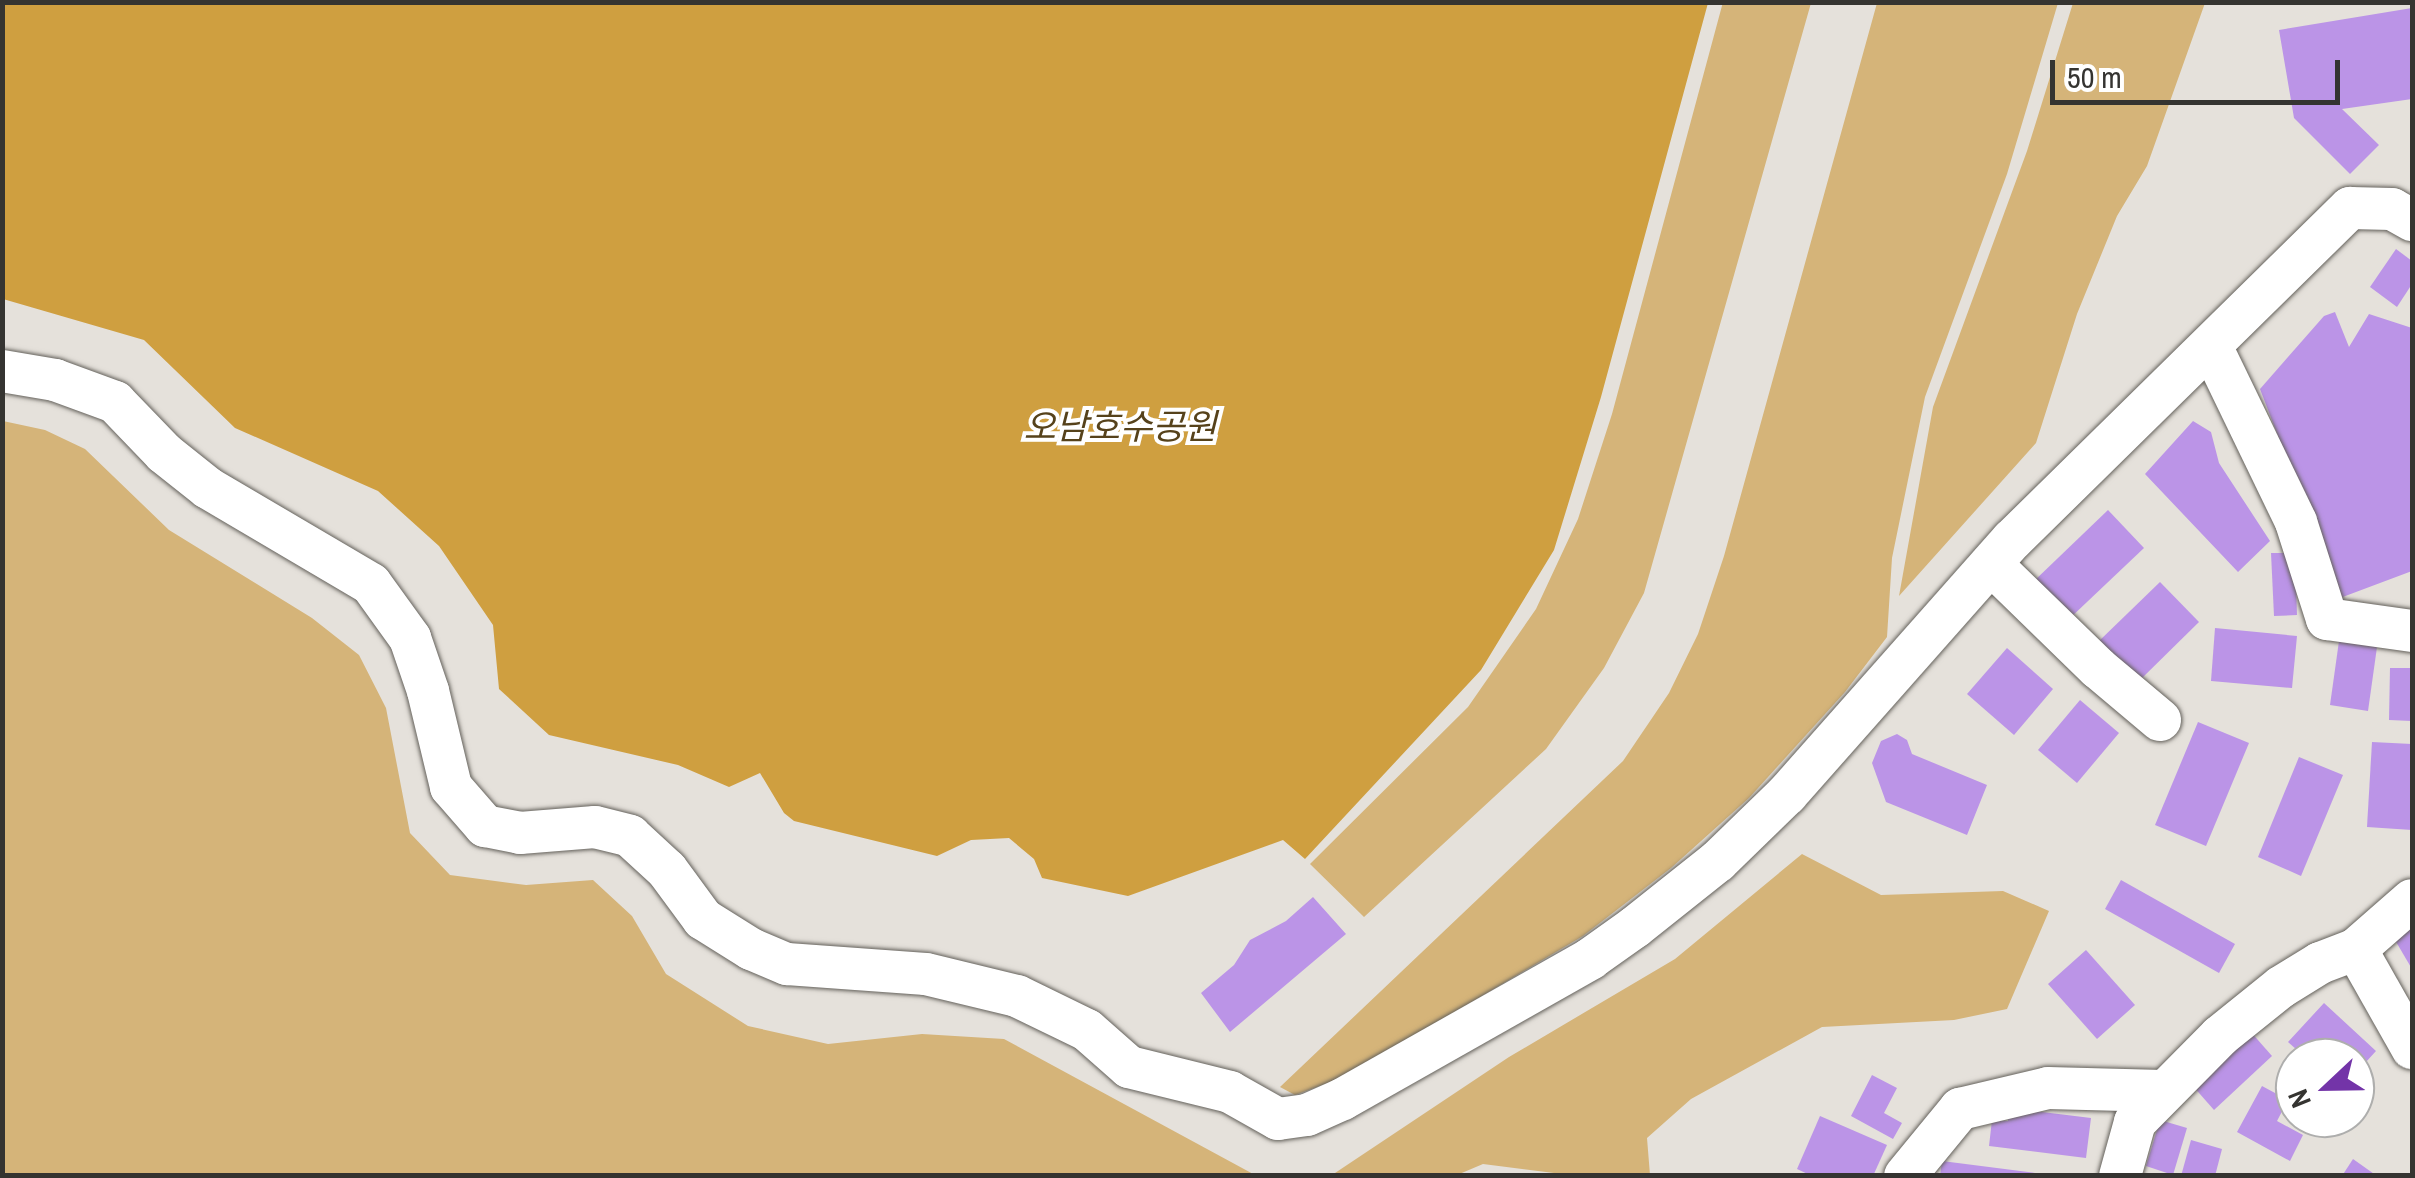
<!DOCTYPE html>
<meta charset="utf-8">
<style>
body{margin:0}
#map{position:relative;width:2415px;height:1178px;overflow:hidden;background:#e5e1db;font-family:"Archivo Narrow","Noto Sans KR",sans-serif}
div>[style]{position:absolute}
.green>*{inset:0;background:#d5b479}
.water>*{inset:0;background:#cf9f40}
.building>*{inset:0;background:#bb94e7}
.roads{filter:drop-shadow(0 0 2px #64615b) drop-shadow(0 0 2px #64615b)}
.minor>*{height:42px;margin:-21px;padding:0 21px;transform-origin:21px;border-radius:21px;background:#fff}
span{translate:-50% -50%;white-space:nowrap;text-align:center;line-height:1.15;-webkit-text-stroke:8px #fff;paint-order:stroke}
.water-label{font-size:35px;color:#56421b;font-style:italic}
.frame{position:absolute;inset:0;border:5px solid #353431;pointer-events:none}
.north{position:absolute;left:2275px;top:1038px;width:100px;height:100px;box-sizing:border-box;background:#fff;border:2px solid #aeaead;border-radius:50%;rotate:248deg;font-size:28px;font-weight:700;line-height:40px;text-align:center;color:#353431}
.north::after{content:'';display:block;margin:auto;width:35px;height:45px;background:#7334a8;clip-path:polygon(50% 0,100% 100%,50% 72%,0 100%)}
.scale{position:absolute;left:2050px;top:60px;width:290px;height:45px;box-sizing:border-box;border:5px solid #353431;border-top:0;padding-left:12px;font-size:30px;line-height:35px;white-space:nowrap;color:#353431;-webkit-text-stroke:8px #fff;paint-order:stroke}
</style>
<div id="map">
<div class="green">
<i style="clip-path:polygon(1723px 2px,1811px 3px,1644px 593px,1604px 668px,1546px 749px,1364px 917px,1310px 864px,1468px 707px,1536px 609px,1578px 519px,1612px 414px)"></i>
<i style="clip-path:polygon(1877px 3px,2058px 3px,2007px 174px,1925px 397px,1892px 558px,1887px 637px,1845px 692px,1749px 798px,1671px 868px,1583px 936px,1347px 1076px,1295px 1095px,1280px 1087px,1623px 761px,1669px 693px,1698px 634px,1724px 556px)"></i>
<i style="clip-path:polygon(2073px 3px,2205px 3px,2147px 166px,2117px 216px,2077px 314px,2036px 443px,1899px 596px,1933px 407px,2027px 151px)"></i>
<i style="clip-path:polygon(3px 421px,45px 430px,85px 449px,169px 530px,312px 618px,359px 655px,386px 708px,410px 833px,450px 875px,526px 885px,593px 880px,632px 916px,666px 974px,748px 1026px,828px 1044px,922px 1034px,1004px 1039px,1255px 1175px,3px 1175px)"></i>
<i style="clip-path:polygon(1802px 854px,1881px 895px,2003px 891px,2049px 911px,2007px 1009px,1954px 1020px,1822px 1027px,1691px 1099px,1647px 1138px,1650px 1175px,1570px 1175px,1483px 1164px,1457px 1175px,1332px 1175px,1509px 1057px,1675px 959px)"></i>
</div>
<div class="water">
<i style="clip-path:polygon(2px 3px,3px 2px,1708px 3px,1601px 397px,1554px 550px,1481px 670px,1305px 859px,1283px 840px,1128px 896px,1042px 878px,1034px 859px,1009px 838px,971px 840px,937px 856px,794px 821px,784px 813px,760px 773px,729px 787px,678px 765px,549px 735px,499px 689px,493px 625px,439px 546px,378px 491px,235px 428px,144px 340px,3px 299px)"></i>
</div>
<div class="building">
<i style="clip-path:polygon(2412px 8px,2412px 99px,2342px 109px,2379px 145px,2350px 174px,2294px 118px,2279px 30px)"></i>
<i style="clip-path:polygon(2396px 249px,2412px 261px,2412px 284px,2397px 307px,2370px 287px)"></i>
<i style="clip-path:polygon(2335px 312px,2349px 347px,2369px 314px,2412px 328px,2412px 571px,2340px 598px,2260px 389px,2324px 316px)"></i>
<i style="clip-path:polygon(2193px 421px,2211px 432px,2219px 463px,2270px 541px,2238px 572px,2145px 474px)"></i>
<i style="clip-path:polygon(2108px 510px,2144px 548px,2068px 620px,2033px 582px)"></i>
<i style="clip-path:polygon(2271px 553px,2295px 553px,2297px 615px,2274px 616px)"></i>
<i style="clip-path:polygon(2160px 582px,2199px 622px,2137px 683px,2097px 643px)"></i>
<i style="clip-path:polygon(2215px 628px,2297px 636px,2292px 688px,2211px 681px)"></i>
<i style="clip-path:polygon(2340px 634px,2378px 640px,2368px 711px,2330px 705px)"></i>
<i style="clip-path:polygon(2007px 648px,2053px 689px,2014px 735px,1967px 694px)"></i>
<i style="clip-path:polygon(2390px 668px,2412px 668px,2412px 721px,2389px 720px)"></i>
<i style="clip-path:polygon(2080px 700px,2119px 733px,2077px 783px,2038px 750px)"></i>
<i style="clip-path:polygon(2198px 722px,2249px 743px,2206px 846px,2155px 825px)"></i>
<i style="clip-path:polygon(1897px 734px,1907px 740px,1912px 754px,1987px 785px,1967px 835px,1886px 802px,1872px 763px,1881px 741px)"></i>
<i style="clip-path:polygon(2372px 742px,2412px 744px,2412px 830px,2367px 827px)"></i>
<i style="clip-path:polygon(2299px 757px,2343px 775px,2301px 876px,2258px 857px)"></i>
<i style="clip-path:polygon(2121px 880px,2235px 944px,2219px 973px,2105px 909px)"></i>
<i style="clip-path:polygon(1313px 897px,1346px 934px,1230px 1032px,1201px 993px,1234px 965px,1250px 940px,1286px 921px)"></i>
<i style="clip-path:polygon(2412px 922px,2412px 969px,2392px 935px)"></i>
<i style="clip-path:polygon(2086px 950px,2135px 1005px,2097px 1039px,2048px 984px)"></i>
<i style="clip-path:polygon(2324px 1003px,2376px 1051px,2355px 1074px,2355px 1058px,2306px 1058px,2288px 1042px)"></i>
<i style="clip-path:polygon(2250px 1031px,2272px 1056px,2214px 1110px,2192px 1085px)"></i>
<i style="clip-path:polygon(1872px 1075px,1897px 1088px,1884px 1113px,1902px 1123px,1893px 1139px,1851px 1116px)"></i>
<i style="clip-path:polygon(2262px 1086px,2288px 1100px,2277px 1121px,2303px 1135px,2290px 1161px,2237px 1132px)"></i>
<i style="clip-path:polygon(2009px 1108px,2091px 1118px,2086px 1158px,1989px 1146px,1992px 1120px,2008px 1121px)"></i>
<i style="clip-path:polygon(1820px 1116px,1887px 1145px,1873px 1176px,1812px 1176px,1797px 1169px)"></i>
<i style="clip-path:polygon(2160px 1120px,2187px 1128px,2173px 1175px,2146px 1166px)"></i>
<i style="clip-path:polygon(2191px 1140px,2222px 1149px,2215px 1176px,2181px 1176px)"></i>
<i style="clip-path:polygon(2353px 1159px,2377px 1176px,2342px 1176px)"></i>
<i style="clip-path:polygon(1942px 1161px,2035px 1173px,2035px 1176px,1940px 1176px)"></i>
</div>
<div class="roads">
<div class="minor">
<i style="left:2212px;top:348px;width:193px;rotate:64.2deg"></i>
<i style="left:2296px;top:522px;width:102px;rotate:72.3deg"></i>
<i style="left:2327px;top:619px;width:86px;rotate:8deg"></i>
<i style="left:2px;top:371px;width:54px;rotate:9.6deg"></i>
<i style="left:55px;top:380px;width:64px;rotate:20.1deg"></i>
<i style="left:115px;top:402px;width:71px;rotate:46.1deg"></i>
<i style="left:164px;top:453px;width:56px;rotate:38.5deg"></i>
<i style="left:208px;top:488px;width:189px;rotate:30.5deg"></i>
<i style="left:371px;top:584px;width:67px;rotate:54.2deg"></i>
<i style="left:410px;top:638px;width:56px;rotate:71.2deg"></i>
<i style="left:428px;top:691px;width:99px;rotate:76.5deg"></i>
<i style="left:451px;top:787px;width:52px;rotate:48.9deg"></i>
<i style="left:485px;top:826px;width:36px;rotate:11deg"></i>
<i style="left:520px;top:833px;width:75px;rotate:-4.6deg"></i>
<i style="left:595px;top:827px;width:36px;rotate:14deg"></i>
<i style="left:630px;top:836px;width:50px;rotate:42.6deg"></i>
<i style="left:667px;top:870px;width:61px;rotate:53.7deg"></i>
<i style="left:703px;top:919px;width:57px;rotate:32deg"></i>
<i style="left:751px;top:949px;width:39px;rotate:23deg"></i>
<i style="left:787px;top:964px;width:139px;rotate:4.1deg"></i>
<i style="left:926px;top:974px;width:94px;rotate:13.6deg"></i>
<i style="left:1017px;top:996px;width:78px;rotate:25.9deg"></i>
<i style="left:1087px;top:1030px;width:56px;rotate:41.4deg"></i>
<i style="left:1129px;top:1067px;width:104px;rotate:13.9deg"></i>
<i style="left:1230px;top:1092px;width:55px;rotate:29.4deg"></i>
<i style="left:1278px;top:1119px;width:29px;rotate:-8deg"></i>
<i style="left:1307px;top:1115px;width:39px;rotate:-24deg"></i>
<i style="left:1343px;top:1099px;width:284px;rotate:-29.5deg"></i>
<i style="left:1590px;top:959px;width:55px;rotate:-35.4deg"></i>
<i style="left:1635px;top:927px;width:106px;rotate:-38.5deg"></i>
<i style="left:1718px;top:861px;width:96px;rotate:-44.2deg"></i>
<i style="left:1787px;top:794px;width:339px;rotate:-48.5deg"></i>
<i style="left:2012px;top:540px;width:474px;rotate:-44.5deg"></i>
<i style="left:2350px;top:208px;width:42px;rotate:1.4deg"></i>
<i style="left:2392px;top:209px;width:23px;rotate:29deg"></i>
<i style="left:1991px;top:564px;width:149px;rotate:44.2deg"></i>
<i style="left:2098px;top:668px;width:81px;rotate:40deg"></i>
<i style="left:2356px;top:949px;width:114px;rotate:60.5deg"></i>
<i style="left:1905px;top:1176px;width:87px;rotate:-50.6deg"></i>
<i style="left:1960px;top:1109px;width:90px;rotate:-13.4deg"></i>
<i style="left:2048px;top:1088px;width:115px;rotate:1.5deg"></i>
<i style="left:2120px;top:1176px;width:56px;rotate:-74.5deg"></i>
<i style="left:2135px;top:1122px;width:121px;rotate:-45.3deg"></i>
<i style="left:2220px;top:1036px;width:78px;rotate:-38.8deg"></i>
<i style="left:2281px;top:987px;width:46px;rotate:-31.6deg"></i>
<i style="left:2320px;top:963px;width:39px;rotate:-21deg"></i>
<i style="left:2356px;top:949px;width:74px;rotate:-41.2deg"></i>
</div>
</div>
<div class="water-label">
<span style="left:1120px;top:427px">오남호수공원</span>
</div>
<div class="frame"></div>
<div class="north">N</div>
<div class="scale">50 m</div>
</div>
